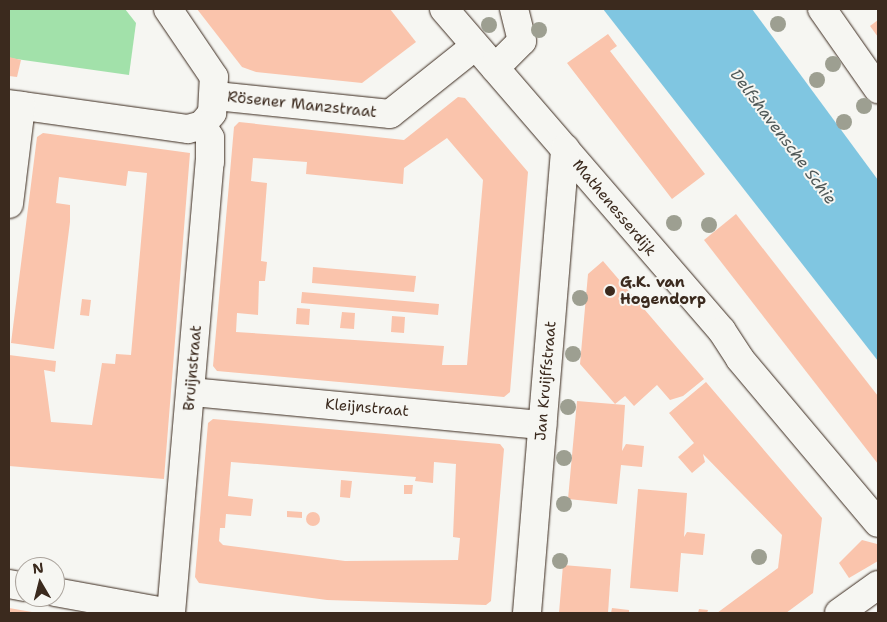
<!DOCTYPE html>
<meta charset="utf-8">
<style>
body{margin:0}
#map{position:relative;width:887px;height:622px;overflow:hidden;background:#f6f6f2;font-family:"Shantell Sans",sans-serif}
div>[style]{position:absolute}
.green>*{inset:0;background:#a2e1aa}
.water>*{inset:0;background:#80c6e1}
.building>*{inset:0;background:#fac4ac}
.round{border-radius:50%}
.roads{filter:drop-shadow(0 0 1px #3b2a1e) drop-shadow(0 0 1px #3b2a1e)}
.minor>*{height:28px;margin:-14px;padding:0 14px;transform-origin:14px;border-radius:14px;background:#f6f6f2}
.trees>*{width:16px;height:16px;margin:-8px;border-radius:50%;background:#9d9f91}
.dots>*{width:14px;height:14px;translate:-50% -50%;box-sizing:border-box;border:2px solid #f6f6f2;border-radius:50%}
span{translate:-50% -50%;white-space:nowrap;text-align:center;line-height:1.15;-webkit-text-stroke:4px #f6f6f2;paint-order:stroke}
.street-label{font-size:15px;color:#3b2a1e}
.poi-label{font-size:15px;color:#3b2a1e;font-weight:700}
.left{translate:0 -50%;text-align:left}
.water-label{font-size:16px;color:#505958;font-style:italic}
.frame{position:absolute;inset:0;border:10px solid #3b2a1e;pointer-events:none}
.north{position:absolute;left:15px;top:557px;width:50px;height:50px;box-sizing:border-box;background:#f6f6f2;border:1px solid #aba49d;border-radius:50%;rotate:352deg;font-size:14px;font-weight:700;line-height:20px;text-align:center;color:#3b2a1e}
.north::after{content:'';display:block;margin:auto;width:18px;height:22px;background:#3b2a1e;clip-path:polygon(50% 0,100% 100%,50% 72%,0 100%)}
</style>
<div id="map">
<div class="green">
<i style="clip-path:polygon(9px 9px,125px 9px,136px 23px,129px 75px,9px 58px)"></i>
</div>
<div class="water">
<i style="clip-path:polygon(603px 9px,752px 9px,878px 180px,878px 361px)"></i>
</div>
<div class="building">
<i style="clip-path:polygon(197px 9px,390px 9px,416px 42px,362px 83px,256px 72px,242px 67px)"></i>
<i style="clip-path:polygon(878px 20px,878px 37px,870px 26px)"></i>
<i style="clip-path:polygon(608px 34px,617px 46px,610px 51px,705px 174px,672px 199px,567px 63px)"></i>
<i style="clip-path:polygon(9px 57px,21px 60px,17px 77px,9px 76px)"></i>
<i style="clip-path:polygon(evenodd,458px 97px,465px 98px,528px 172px,510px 392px,504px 397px,217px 371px,213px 366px,234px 127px,239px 122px,404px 140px,458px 97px,447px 138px,483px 180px,467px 365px,442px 365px,444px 346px,236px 332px,237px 313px,258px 315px,259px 281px,265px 281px,267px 262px,261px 261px,267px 183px,251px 181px,253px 158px,307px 162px,306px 174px,403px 184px,404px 168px,447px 138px)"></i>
<i style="clip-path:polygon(43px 133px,190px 153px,164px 479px,9px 466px,9px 355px,56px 361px,55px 372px,44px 370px,51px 422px,92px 425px,102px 363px,115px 364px,116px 354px,131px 355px,147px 173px,128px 171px,126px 186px,59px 177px,56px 203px,70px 205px,70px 222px,54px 349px,11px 343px,37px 137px)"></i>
<i style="clip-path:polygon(736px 214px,878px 396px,878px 464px,704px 240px)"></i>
<i style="clip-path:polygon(603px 261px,704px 379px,683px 396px,670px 400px,657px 385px,634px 406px,625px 396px,615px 404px,580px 364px,588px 274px)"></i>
<i style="clip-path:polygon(313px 267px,416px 276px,414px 292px,312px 283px)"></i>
<i style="clip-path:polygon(302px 292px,439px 304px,438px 315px,301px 303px)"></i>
<i style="clip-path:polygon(82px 299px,91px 300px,89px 316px,80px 315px)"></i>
<i style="clip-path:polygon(297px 308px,310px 309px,309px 325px,296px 324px)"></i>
<i style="clip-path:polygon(342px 312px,355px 313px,354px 329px,340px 328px)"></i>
<i style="clip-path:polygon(392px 316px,405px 317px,404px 333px,391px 332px)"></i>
<i style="clip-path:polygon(706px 382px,822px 518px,813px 593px,786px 613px,717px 613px,778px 568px,782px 535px,703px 454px,705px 462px,692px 473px,678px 457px,694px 443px,669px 413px)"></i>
<i style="clip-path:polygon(577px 401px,625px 405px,622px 451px,626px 444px,644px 446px,642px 467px,621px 465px,617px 504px,568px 499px)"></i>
<i style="clip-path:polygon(evenodd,213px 419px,500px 444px,504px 449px,491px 601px,486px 605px,327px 600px,199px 583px,195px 577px,208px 423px,213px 419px,231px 462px,416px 477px,415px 481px,433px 483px,434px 462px,456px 464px,453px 537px,460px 538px,458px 560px,345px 561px,223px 545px,219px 541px,220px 528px,225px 528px,226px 514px,251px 516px,253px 499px,228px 496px,231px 462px)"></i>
<i style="clip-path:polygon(341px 480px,352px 481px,350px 498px,340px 497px)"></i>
<i style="clip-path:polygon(404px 485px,413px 485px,412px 494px,404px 494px)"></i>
<i style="clip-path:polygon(638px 489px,687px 493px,684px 537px,687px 532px,705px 534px,703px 555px,681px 553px,678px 592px,630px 588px)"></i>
<i style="clip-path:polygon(287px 511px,302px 512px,302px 518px,287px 517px)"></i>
<i class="round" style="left:306px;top:512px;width:14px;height:14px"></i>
<i style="clip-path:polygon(862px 540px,877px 544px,878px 561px,849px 578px,839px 563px)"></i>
<i style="clip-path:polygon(563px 565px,611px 569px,608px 613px,559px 613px)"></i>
<i style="clip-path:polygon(9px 608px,32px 612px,32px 613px,9px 613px)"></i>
<i style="clip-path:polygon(612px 608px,629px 610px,629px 613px,611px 613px)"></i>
<i style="clip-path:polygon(699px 609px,708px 610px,707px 613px,698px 613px)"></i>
</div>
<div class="roads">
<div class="minor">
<i style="left:444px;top:9px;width:425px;rotate:49.2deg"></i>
<i style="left:722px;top:331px;width:33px;rotate:57deg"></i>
<i style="left:740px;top:359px;width:214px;rotate:49.9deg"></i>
<i style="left:822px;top:9px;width:98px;rotate:55deg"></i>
<i style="left:495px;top:68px;width:38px;rotate:-45deg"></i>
<i style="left:522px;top:41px;width:33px;rotate:-104deg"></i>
<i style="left:216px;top:96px;width:175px;rotate:5.9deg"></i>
<i style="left:390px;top:114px;width:107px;rotate:-38.6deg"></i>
<i style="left:9px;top:104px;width:181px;rotate:8deg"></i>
<i style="left:188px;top:129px;width:15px;rotate:-16deg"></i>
<i style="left:202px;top:125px;width:16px;rotate:-50deg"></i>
<i style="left:212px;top:113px;width:36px;rotate:-87deg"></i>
<i style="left:214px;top:77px;width:82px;rotate:-124.1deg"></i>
<i style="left:9px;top:204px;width:99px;rotate:-83deg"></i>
<i style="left:191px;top:392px;width:353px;rotate:5.4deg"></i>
<i style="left:9px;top:584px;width:16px;rotate:11deg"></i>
<i style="left:55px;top:592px;width:117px;rotate:10.3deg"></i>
<i style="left:171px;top:613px;width:453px;rotate:-85.1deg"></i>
<i style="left:210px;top:162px;width:24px;rotate:-90deg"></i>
<i style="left:210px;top:138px;width:15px;rotate:-122deg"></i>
<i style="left:527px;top:613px;width:466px;rotate:-85.3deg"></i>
<i style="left:839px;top:613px;width:48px;rotate:-35.7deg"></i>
</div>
</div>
<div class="trees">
<i style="left:778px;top:24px"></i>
<i style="left:489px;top:25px"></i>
<i style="left:539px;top:30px"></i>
<i style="left:833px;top:64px"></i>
<i style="left:817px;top:80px"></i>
<i style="left:864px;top:106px"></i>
<i style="left:844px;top:122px"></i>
<i style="left:674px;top:223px"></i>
<i style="left:709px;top:225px"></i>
<i style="left:580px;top:298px"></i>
<i style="left:573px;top:354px"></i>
<i style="left:568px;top:407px"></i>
<i style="left:564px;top:458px"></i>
<i style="left:564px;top:504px"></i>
<i style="left:759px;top:557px"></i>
<i style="left:560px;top:561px"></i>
</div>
<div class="dots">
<i style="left:610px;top:291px;background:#3b2a1e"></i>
</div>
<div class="street-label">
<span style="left:302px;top:105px;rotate:6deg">Rösener Manzstraat</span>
<span style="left:614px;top:208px;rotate:50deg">Mathenesserdijk</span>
<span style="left:193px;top:368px;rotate:-85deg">Bruijnstraat</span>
<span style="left:546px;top:381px;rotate:-85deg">Jan Kruijffstraat</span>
<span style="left:367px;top:408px;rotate:5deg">Kleijnstraat</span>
</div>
<div class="poi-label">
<span class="left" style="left:620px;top:291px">G.K. van<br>Hogendorp</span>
</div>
<div class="water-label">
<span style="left:783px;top:137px;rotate:53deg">Delfshavensche Schie</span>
</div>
<div class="frame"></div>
<div class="north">N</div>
</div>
